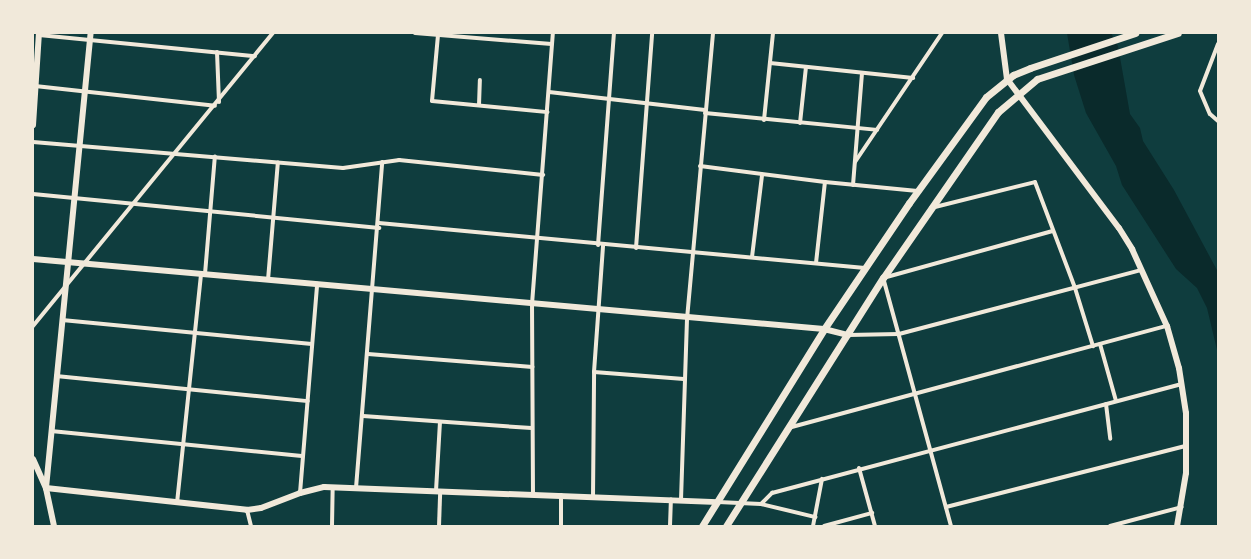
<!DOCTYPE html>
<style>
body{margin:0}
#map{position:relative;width:1251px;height:559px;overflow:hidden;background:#0f3d3e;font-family:Signika,sans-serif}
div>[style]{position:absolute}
.water>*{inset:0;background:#0a2a2b}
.pedestrian>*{height:3.5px;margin:-1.75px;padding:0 1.75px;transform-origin:1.75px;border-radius:1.75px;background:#f1e9da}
.minor>*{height:4px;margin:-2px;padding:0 2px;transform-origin:2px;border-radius:2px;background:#f1e9da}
.tertiary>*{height:6px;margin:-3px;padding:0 3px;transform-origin:3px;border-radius:3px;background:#f1e9da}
.secondary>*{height:7px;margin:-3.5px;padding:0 3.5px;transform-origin:3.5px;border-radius:3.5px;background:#f1e9da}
span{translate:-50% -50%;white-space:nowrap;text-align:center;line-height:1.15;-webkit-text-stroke:4px #f1e9da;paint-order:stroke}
.frame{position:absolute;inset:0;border:34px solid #f1e9da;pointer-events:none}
</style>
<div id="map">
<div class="water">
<i style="clip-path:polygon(1067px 33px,1111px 33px,1118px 46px,1130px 114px,1140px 128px,1143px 141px,1174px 190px,1218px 272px,1218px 354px,1207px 308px,1197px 288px,1176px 269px,1122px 185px,1116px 166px,1086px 113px,1074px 75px)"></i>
</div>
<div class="pedestrian">
<i style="left:670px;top:526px;width:26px;rotate:-88deg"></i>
</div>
<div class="minor">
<i style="left:415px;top:33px;width:137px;rotate:4.6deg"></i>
<i style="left:39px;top:35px;width:217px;rotate:5.6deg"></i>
<i style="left:438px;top:35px;width:66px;rotate:95.2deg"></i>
<i style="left:432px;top:101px;width:116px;rotate:5.5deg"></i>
<i style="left:1218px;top:44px;width:50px;rotate:111deg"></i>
<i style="left:1200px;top:91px;width:25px;rotate:67deg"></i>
<i style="left:1210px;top:114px;width:11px;rotate:41deg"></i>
<i style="left:217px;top:52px;width:50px;rotate:87.7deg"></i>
<i style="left:770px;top:63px;width:144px;rotate:6deg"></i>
<i style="left:35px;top:86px;width:181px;rotate:6.3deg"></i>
<i style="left:549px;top:92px;width:157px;rotate:6.6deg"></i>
<i style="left:479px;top:105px;width:25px;rotate:-88deg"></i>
<i style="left:705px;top:113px;width:173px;rotate:5.6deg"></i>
<i style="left:764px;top:120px;width:87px;rotate:-84.1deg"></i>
<i style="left:800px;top:123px;width:56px;rotate:-83.9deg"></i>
<i style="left:33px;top:142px;width:311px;rotate:4.8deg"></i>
<i style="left:343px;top:168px;width:57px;rotate:-8.1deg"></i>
<i style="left:399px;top:160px;width:145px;rotate:5.9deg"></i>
<i style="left:855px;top:162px;width:156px;rotate:-56deg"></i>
<i style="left:700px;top:166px;width:126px;rotate:7.3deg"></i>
<i style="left:825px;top:182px;width:93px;rotate:5.5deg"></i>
<i style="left:853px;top:185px;width:112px;rotate:-85.4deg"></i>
<i style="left:33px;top:194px;width:348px;rotate:5.6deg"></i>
<i style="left:931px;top:208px;width:107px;rotate:-14deg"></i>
<i style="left:1035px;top:182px;width:113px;rotate:69.3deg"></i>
<i style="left:1075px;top:288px;width:61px;rotate:72.8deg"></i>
<i style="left:379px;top:223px;width:488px;rotate:5.3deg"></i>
<i style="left:598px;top:245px;width:213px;rotate:-85.7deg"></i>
<i style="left:636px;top:248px;width:216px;rotate:-85.7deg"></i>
<i style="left:752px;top:257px;width:83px;rotate:-83deg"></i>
<i style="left:816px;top:263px;width:81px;rotate:-83.7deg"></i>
<i style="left:205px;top:274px;width:118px;rotate:-85.2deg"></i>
<i style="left:268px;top:280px;width:118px;rotate:-85.2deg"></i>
<i style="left:62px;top:320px;width:251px;rotate:5.5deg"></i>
<i style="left:33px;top:326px;width:379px;rotate:-50.7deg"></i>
<i style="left:848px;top:335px;width:51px;rotate:-1.1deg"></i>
<i style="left:899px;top:334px;width:251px;rotate:-14.8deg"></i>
<i style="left:1100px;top:344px;width:59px;rotate:74.3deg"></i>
<i style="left:368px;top:354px;width:165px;rotate:4.5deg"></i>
<i style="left:594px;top:372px;width:90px;rotate:4.4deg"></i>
<i style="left:56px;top:376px;width:253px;rotate:5.7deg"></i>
<i style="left:1106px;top:404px;width:35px;rotate:83deg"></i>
<i style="left:363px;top:416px;width:169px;rotate:4.1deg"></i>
<i style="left:788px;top:428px;width:392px;rotate:-15.1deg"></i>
<i style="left:51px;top:431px;width:252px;rotate:5.7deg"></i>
<i style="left:859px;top:468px;width:60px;rotate:74.6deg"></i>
<i style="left:356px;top:488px;width:327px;rotate:-85.4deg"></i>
<i style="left:436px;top:491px;width:69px;rotate:-86.7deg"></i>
<i style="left:300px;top:493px;width:210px;rotate:-85.3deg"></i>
<i style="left:533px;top:494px;width:190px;rotate:-90.3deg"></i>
<i style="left:532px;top:304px;width:272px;rotate:-85.6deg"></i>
<i style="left:593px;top:497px;width:125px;rotate:-89.5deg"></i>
<i style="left:594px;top:372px;width:127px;rotate:-85.9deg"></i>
<i style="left:681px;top:500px;width:181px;rotate:-88.1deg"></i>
<i style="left:687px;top:319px;width:287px;rotate:-84.8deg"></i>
<i style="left:718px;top:502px;width:43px;rotate:2.7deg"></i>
<i style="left:761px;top:504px;width:56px;rotate:13.5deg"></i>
<i style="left:177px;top:503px;width:230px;rotate:-84deg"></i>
<i style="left:761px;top:504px;width:16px;rotate:-45deg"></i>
<i style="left:772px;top:493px;width:424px;rotate:-14.9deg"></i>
<i style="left:946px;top:507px;width:248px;rotate:-14.3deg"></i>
<i style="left:247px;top:510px;width:16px;rotate:76deg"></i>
<i style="left:332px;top:526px;width:39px;rotate:-89deg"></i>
<i style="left:439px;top:526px;width:35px;rotate:-88deg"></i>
<i style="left:561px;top:526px;width:31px;rotate:-90deg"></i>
<i style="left:813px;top:526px;width:48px;rotate:-79.2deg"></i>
<i style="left:824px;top:526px;width:50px;rotate:-15.2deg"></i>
<i style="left:951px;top:526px;width:257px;rotate:-105.3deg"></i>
<i style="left:883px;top:278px;width:176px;rotate:-15.5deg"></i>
<i style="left:1110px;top:526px;width:74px;rotate:-14.8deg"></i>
</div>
<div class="tertiary">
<i style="left:1001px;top:33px;width:46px;rotate:82.6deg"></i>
<i style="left:1007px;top:79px;width:186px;rotate:53.1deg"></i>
<i style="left:1119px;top:228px;width:25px;rotate:58deg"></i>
<i style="left:1132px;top:249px;width:85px;rotate:65.6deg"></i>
<i style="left:1167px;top:326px;width:44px;rotate:74.1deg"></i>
<i style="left:1179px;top:368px;width:46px;rotate:81.2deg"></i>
<i style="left:1186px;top:413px;width:60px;rotate:90deg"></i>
<i style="left:1186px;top:473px;width:54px;rotate:99.6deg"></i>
<i style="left:33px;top:125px;width:92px;rotate:-86.3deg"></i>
<i style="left:33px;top:259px;width:794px;rotate:5.06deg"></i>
<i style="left:824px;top:329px;width:25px;rotate:14deg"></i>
<i style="left:33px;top:459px;width:32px;rotate:66deg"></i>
<i style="left:46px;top:488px;width:202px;rotate:6.2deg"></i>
<i style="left:247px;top:510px;width:14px;rotate:-8deg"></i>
<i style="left:261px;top:508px;width:42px;rotate:-21deg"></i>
<i style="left:300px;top:493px;width:25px;rotate:-14deg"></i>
<i style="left:324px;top:487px;width:394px;rotate:2.2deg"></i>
<i style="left:54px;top:526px;width:39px;rotate:-102deg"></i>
<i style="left:46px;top:488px;width:457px;rotate:-84.4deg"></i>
</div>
<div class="secondary">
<i style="left:702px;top:526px;width:232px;rotate:-58.2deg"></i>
<i style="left:824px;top:329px;width:152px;rotate:-56deg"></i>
<i style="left:909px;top:203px;width:131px;rotate:-54deg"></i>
<i style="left:986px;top:97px;width:35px;rotate:-39deg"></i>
<i style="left:1013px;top:75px;width:18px;rotate:-22deg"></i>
<i style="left:1030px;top:68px;width:111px;rotate:-18.4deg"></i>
<i style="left:726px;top:526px;width:294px;rotate:-57.7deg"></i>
<i style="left:883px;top:278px;width:202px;rotate:-55.3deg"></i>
<i style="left:998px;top:112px;width:51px;rotate:-40.2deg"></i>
<i style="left:1037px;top:79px;width:148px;rotate:-18.1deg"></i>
</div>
<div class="frame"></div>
</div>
